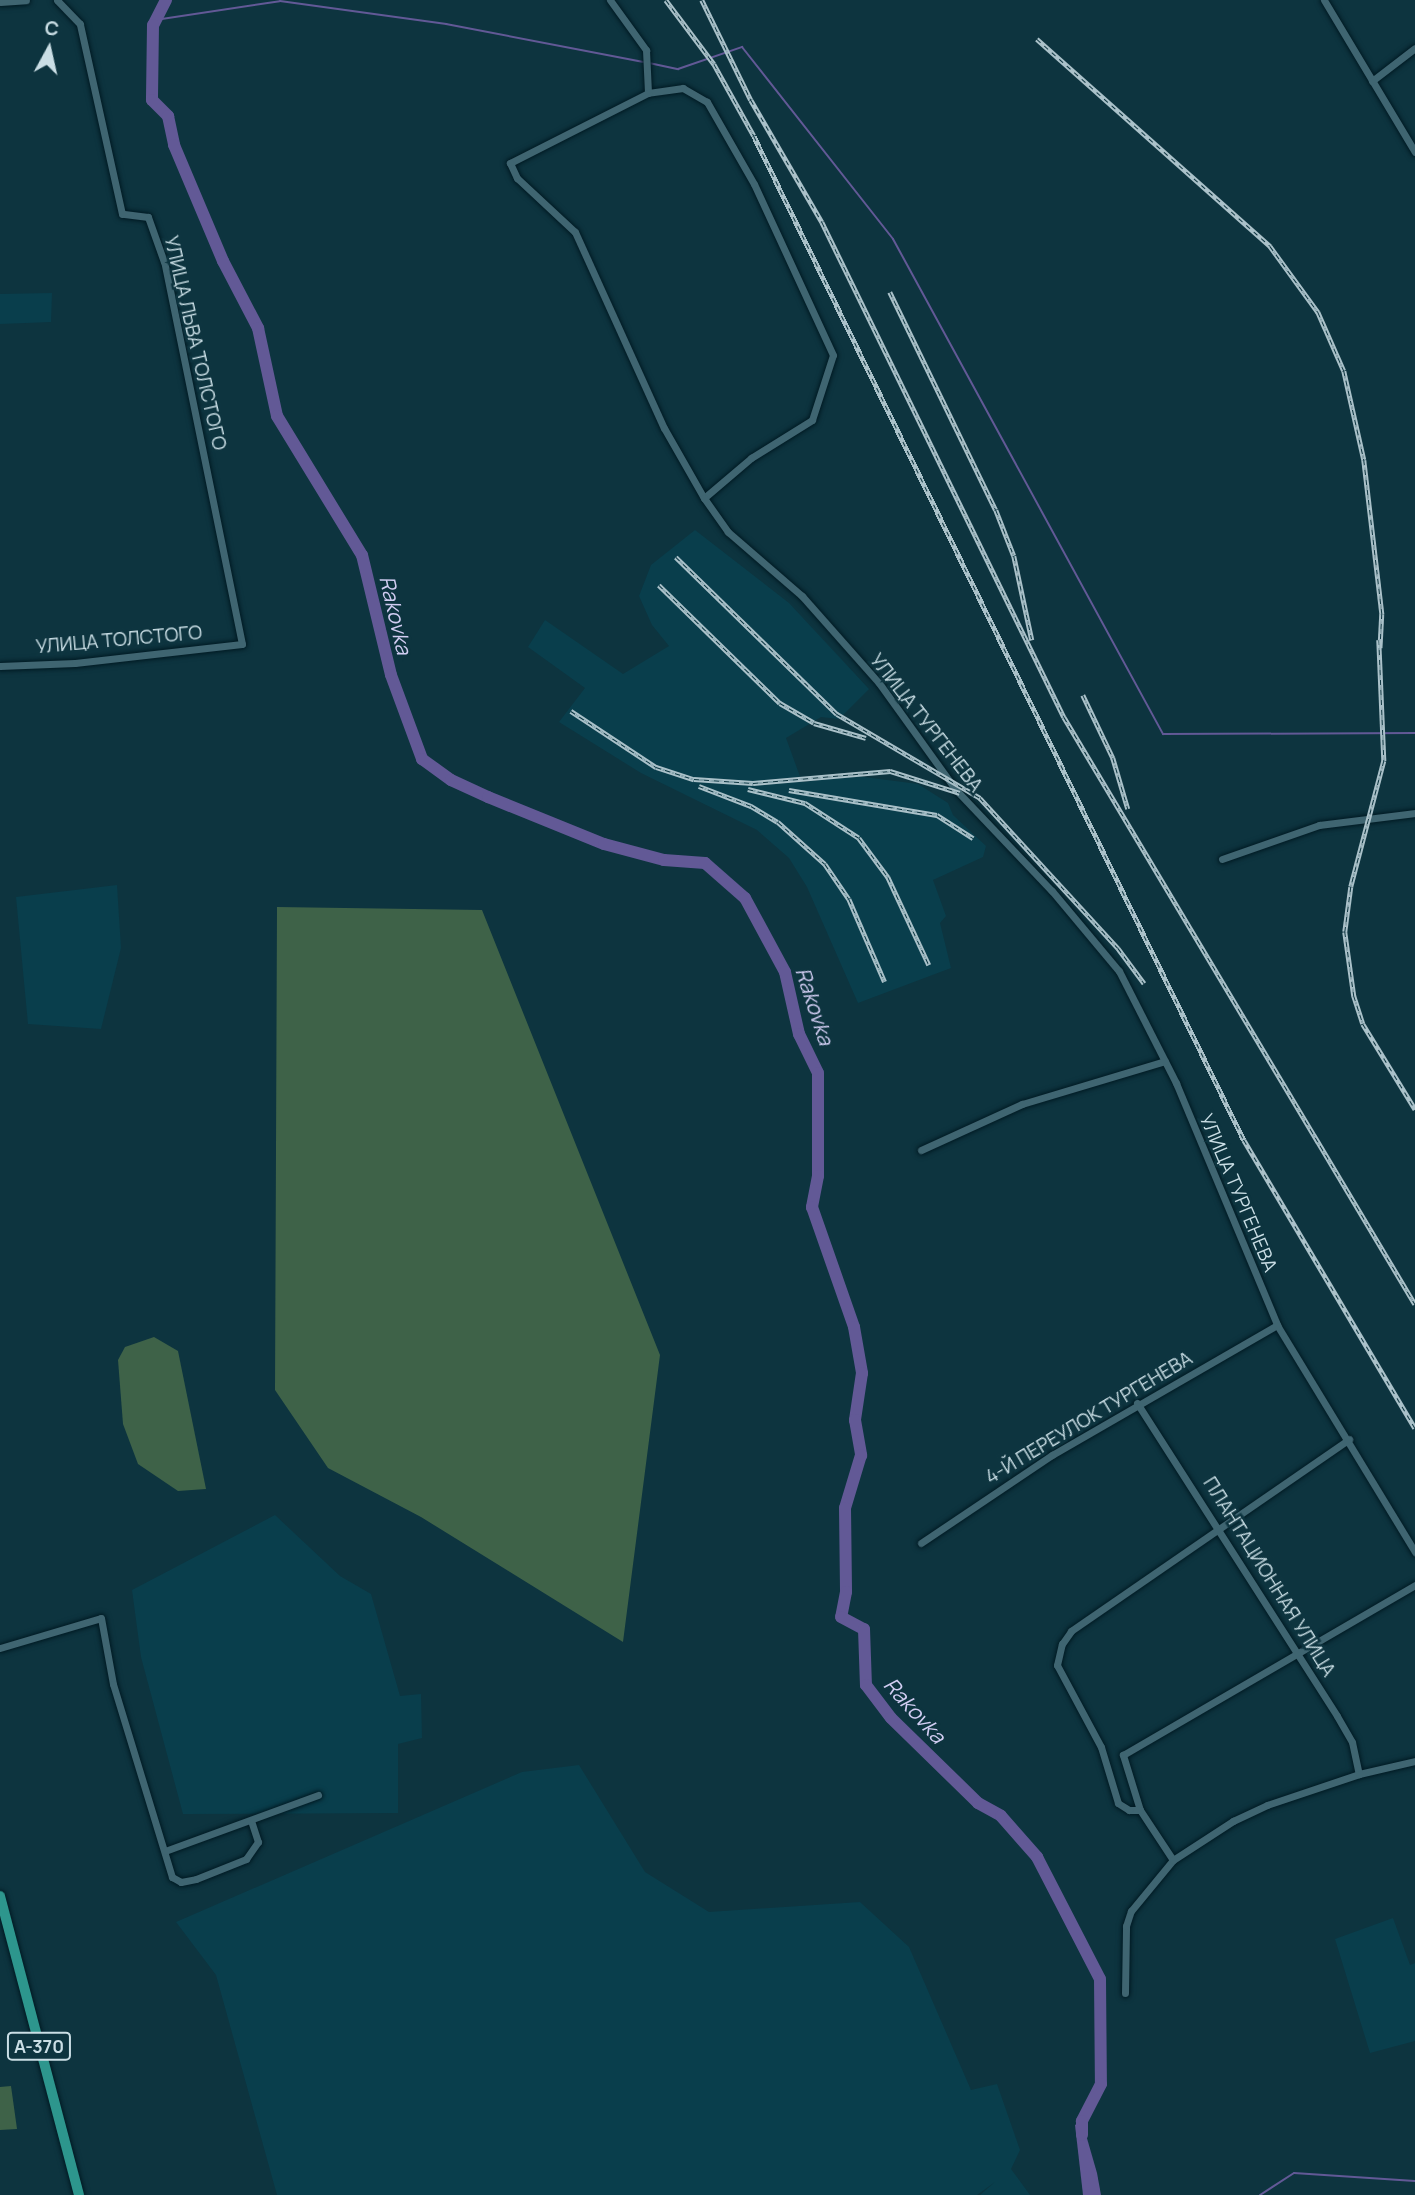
<!DOCTYPE html>
<meta charset="utf-8">
<style>
body{margin:0}
#map{position:relative;width:1415px;height:2195px;overflow:hidden;background:#0d343f;font-family:Manrope,sans-serif}
div>[style]{position:absolute}
.built>*{inset:0;background:#093e4c}
.green>*{inset:0;background:#3e6248}
.water>*{inset:0;background:#625996}
.stream>*{height:2px;margin:-1px;padding:0 1px;transform-origin:1px;border-radius:1px;background:#625996}
.river>*{height:12px;margin:-6px;padding:0 6px;transform-origin:6px;border-radius:6px;background:#625996}
.roads{filter:drop-shadow(0 0 2px #001a23) drop-shadow(0 0 2px #001a23)}
.minor>*{height:7px;margin:-3.5px;padding:0 3.5px;transform-origin:3.5px;border-radius:3.5px;background:#3f6571}
.highway>*{height:10px;margin:-5px;padding:0 5px;transform-origin:5px;border-radius:5px;background:#2d968d}
.rail>*{height:4.5px;margin-top:-2.25px;transform-origin:0;background:repeating-linear-gradient(90deg,#0d343f 0 5px,#aac1c9 0 10px);box-sizing:border-box;border-block:2px solid #aac1c9}
span{translate:-50% -50%;white-space:nowrap;text-align:center;line-height:1.15;-webkit-text-stroke:5px #0d343f;paint-order:stroke}
.shield-label span{padding:2px 5px;background:#0d343f;border:2px solid;border-radius:5px;-webkit-text-stroke-width:0}
.shield-label{font-size:18px;color:#cadee5;font-weight:700}
.street-label{font-size:19px;color:#cadee5}
.water-label{font-size:21px;color:#d1cdf2;font-style:italic}
.north{position:absolute;left:14px;top:14px;width:70px;height:70px;-webkit-text-stroke:5px #0d343f;paint-order:stroke;rotate:8deg;font-size:19px;font-weight:700;line-height:28px;text-align:center;color:#cadee5}
.north::after{content:'';display:block;margin:auto;width:24px;height:32px;background:#cadee5;clip-path:polygon(50% 0,100% 100%,50% 72%,0 100%)}
</style>
<div id="map">
<div class="built">
<i style="clip-path:polygon(52px 293px,51px 322px,0 324px,0 294px)"></i>
<i style="clip-path:polygon(695px 530px,789px 603px,869px 689px,839px 719px,821px 717px,786px 738px,802px 782px,856px 776px,918px 784px,948px 803px,953px 815px,986px 846px,983px 857px,933px 880px,946px 916px,940px 923px,951px 968px,858px 1003px,807px 887px,789px 858px,757px 830px,641px 773px,559px 722px,585px 688px,528px 647px,545px 620px,623px 674px,669px 646px,652px 625px,639px 596px,651px 565px)"></i>
<i style="clip-path:polygon(117px 885px,121px 948px,101px 1029px,28px 1024px,16px 897px)"></i>
<i style="clip-path:polygon(275px 1515px,340px 1576px,371px 1594px,400px 1696px,421px 1694px,422px 1738px,398px 1744px,398px 1813px,183px 1814px,141px 1657px,132px 1590px)"></i>
<i style="clip-path:polygon(579px 1765px,645px 1872px,709px 1912px,860px 1902px,909px 1947px,971px 2090px,997px 2084px,1020px 2150px,1011px 2169px,1030px 2195px,980px 2195px,995px 2182px,977px 2195px,277px 2195px,216px 1975px,176px 1922px,522px 1772px)"></i>
<i style="clip-path:polygon(1393px 1918px,1410px 1965px,1415px 1963px,1415px 2041px,1370px 2053px,1335px 1939px)"></i>
</div>
<div class="green">
<i style="clip-path:polygon(277px 907px,482px 910px,660px 1355px,623px 1642px,421px 1517px,328px 1468px,275px 1390px)"></i>
<i style="clip-path:polygon(154px 1337px,178px 1351px,206px 1489px,178px 1491px,138px 1464px,123px 1424px,118px 1360px,125px 1347px)"></i>
<i style="clip-path:polygon(11px 2086px,17px 2129px,0 2130px,0 2087px)"></i>
</div>
<div class="water">
<i style="clip-path:polygon(1082px 2121px,1097px 2173px,1101px 2195px,1083px 2195px,1075px 2125px)"></i>
</div>
<div class="stream">
<i style="left:155px;top:20px;width:126px;rotate:-8.6deg"></i>
<i style="left:280px;top:1px;width:168px;rotate:7.9deg"></i>
<i style="left:446px;top:24px;width:201px;rotate:10.9deg"></i>
<i style="left:649px;top:63px;width:30px;rotate:12deg"></i>
<i style="left:678px;top:69px;width:68px;rotate:-19deg"></i>
<i style="left:742px;top:47px;width:244px;rotate:51.8deg"></i>
<i style="left:893px;top:239px;width:564px;rotate:61.39deg"></i>
<i style="left:1163px;top:734px;width:252px;rotate:-0.2deg"></i>
<i style="left:1260px;top:2195px;width:40px;rotate:-32.9deg"></i>
<i style="left:1294px;top:2173px;width:121px;rotate:3.8deg"></i>
</div>
<div class="river">
<i style="left:166px;top:0;width:28px;rotate:117deg"></i>
<i style="left:153px;top:25px;width:75px;rotate:90.8deg"></i>
<i style="left:152px;top:100px;width:23px;rotate:45deg"></i>
<i style="left:168px;top:116px;width:30px;rotate:78deg"></i>
<i style="left:174px;top:145px;width:126px;rotate:67.1deg"></i>
<i style="left:223px;top:261px;width:76px;rotate:62.4deg"></i>
<i style="left:258px;top:328px;width:90px;rotate:77.8deg"></i>
<i style="left:277px;top:416px;width:163px;rotate:58.6deg"></i>
<i style="left:362px;top:555px;width:123px;rotate:76.4deg"></i>
<i style="left:391px;top:675px;width:90px;rotate:69.7deg"></i>
<i style="left:422px;top:759px;width:36px;rotate:36deg"></i>
<i style="left:451px;top:780px;width:41px;rotate:24.7deg"></i>
<i style="left:488px;top:797px;width:125px;rotate:22.1deg"></i>
<i style="left:604px;top:844px;width:62px;rotate:14.9deg"></i>
<i style="left:664px;top:860px;width:41px;rotate:4.2deg"></i>
<i style="left:705px;top:863px;width:53px;rotate:41.2deg"></i>
<i style="left:745px;top:898px;width:84px;rotate:61.6deg"></i>
<i style="left:785px;top:972px;width:64px;rotate:77.3deg"></i>
<i style="left:799px;top:1034px;width:43px;rotate:64deg"></i>
<i style="left:818px;top:1073px;width:103px;rotate:90deg"></i>
<i style="left:818px;top:1176px;width:32px;rotate:101deg"></i>
<i style="left:812px;top:1207px;width:127px;rotate:70.7deg"></i>
<i style="left:854px;top:1327px;width:47px;rotate:80.1deg"></i>
<i style="left:862px;top:1373px;width:48px;rotate:98.5deg"></i>
<i style="left:855px;top:1420px;width:36px;rotate:80deg"></i>
<i style="left:861px;top:1455px;width:55px;rotate:106.8deg"></i>
<i style="left:845px;top:1508px;width:84px;rotate:89.3deg"></i>
<i style="left:846px;top:1592px;width:25px;rotate:101deg"></i>
<i style="left:841px;top:1617px;width:26px;rotate:28deg"></i>
<i style="left:864px;top:1629px;width:56px;rotate:88deg"></i>
<i style="left:866px;top:1685px;width:41px;rotate:52.9deg"></i>
<i style="left:891px;top:1718px;width:122px;rotate:44.3deg"></i>
<i style="left:978px;top:1803px;width:26px;rotate:29deg"></i>
<i style="left:1001px;top:1816px;width:55px;rotate:48.7deg"></i>
<i style="left:1037px;top:1857px;width:137px;rotate:62.7deg"></i>
<i style="left:1100px;top:1979px;width:105px;rotate:89.5deg"></i>
<i style="left:1101px;top:2084px;width:42px;rotate:117.2deg"></i>
<i style="left:1082px;top:2121px;width:14px;rotate:90deg"></i>
</div>
<div class="roads">
<div class="minor">
<i style="left:610px;top:0;width:62px;rotate:54.2deg"></i>
<i style="left:646px;top:50px;width:43px;rotate:87.3deg"></i>
<i style="left:1324px;top:0;width:177px;rotate:59.1deg"></i>
<i style="left:0;top:2px;width:26px;rotate:-4deg"></i>
<i style="left:1372px;top:81px;width:54px;rotate:-37.5deg"></i>
<i style="left:704px;top:498px;width:62px;rotate:-40.4deg"></i>
<i style="left:751px;top:458px;width:72px;rotate:-31.9deg"></i>
<i style="left:812px;top:420px;width:68px;rotate:-72.1deg"></i>
<i style="left:833px;top:355px;width:188px;rotate:-114.8deg"></i>
<i style="left:754px;top:184px;width:95px;rotate:-119.8deg"></i>
<i style="left:707px;top:102px;width:28px;rotate:-150deg"></i>
<i style="left:683px;top:88px;width:35px;rotate:172deg"></i>
<i style="left:648px;top:93px;width:155px;rotate:153.1deg"></i>
<i style="left:510px;top:163px;width:17px;rotate:65deg"></i>
<i style="left:517px;top:178px;width:79px;rotate:43deg"></i>
<i style="left:575px;top:232px;width:215px;rotate:65.6deg"></i>
<i style="left:664px;top:428px;width:81px;rotate:60.3deg"></i>
<i style="left:704px;top:498px;width:42px;rotate:54.8deg"></i>
<i style="left:728px;top:532px;width:98px;rotate:40.9deg"></i>
<i style="left:802px;top:596px;width:116px;rotate:48.5deg"></i>
<i style="left:879px;top:683px;width:132px;rotate:54.3deg"></i>
<i style="left:956px;top:790px;width:139px;rotate:46.5deg"></i>
<i style="left:1052px;top:891px;width:104px;rotate:50.1deg"></i>
<i style="left:1119px;top:971px;width:126px;rotate:63deg"></i>
<i style="left:1176px;top:1083px;width:262px;rotate:67.3deg"></i>
<i style="left:1277px;top:1325px;width:266px;rotate:58.7deg"></i>
<i style="left:0;top:666px;width:75px;rotate:-2.3deg"></i>
<i style="left:75px;top:663px;width:168px;rotate:-6.5deg"></i>
<i style="left:242px;top:644px;width:390px;rotate:-101.5deg"></i>
<i style="left:164px;top:262px;width:48px;rotate:-109.6deg"></i>
<i style="left:148px;top:217px;width:26px;rotate:-173deg"></i>
<i style="left:122px;top:214px;width:195px;rotate:-102.5deg"></i>
<i style="left:80px;top:24px;width:33px;rotate:-134deg"></i>
<i style="left:1222px;top:859px;width:103px;rotate:-19.3deg"></i>
<i style="left:1319px;top:825px;width:97px;rotate:-7.1deg"></i>
<i style="left:921px;top:1150px;width:111px;rotate:-24.5deg"></i>
<i style="left:1022px;top:1104px;width:149px;rotate:-16.7deg"></i>
<i style="left:1137px;top:1403px;width:371px;rotate:57.4deg"></i>
<i style="left:1337px;top:1716px;width:30px;rotate:60deg"></i>
<i style="left:1352px;top:1742px;width:33px;rotate:78deg"></i>
<i style="left:921px;top:1543px;width:158px;rotate:-33.9deg"></i>
<i style="left:1052px;top:1455px;width:260px;rotate:-30deg"></i>
<i style="left:0;top:1648px;width:105px;rotate:-16.5deg"></i>
<i style="left:101px;top:1618px;width:67px;rotate:79.7deg"></i>
<i style="left:113px;top:1684px;width:202px;rotate:73deg"></i>
<i style="left:172px;top:1877px;width:10px;rotate:29deg"></i>
<i style="left:181px;top:1882px;width:15px;rotate:-11deg"></i>
<i style="left:196px;top:1879px;width:54px;rotate:-21.8deg"></i>
<i style="left:246px;top:1859px;width:21px;rotate:-55deg"></i>
<i style="left:258px;top:1842px;width:22px;rotate:-108deg"></i>
<i style="left:1140px;top:1810px;width:58px;rotate:-107.2deg"></i>
<i style="left:1123px;top:1755px;width:338px;rotate:-30.2deg"></i>
<i style="left:165px;top:1851px;width:163px;rotate:-20.1deg"></i>
<i style="left:1173px;top:1860px;width:60px;rotate:-123.4deg"></i>
<i style="left:1140px;top:1810px;width:11px;rotate:180deg"></i>
<i style="left:1129px;top:1810px;width:13px;rotate:-148deg"></i>
<i style="left:1118px;top:1803px;width:59px;rotate:-106.9deg"></i>
<i style="left:1101px;top:1747px;width:93px;rotate:-118.2deg"></i>
<i style="left:1057px;top:1665px;width:22px;rotate:-77deg"></i>
<i style="left:1062px;top:1644px;width:16px;rotate:-55deg"></i>
<i style="left:1071px;top:1631px;width:338px;rotate:-34.6deg"></i>
<i style="left:1125px;top:1993px;width:67px;rotate:-89.1deg"></i>
<i style="left:1126px;top:1926px;width:16px;rotate:-72deg"></i>
<i style="left:1131px;top:1911px;width:66px;rotate:-50.5deg"></i>
<i style="left:1173px;top:1860px;width:72px;rotate:-33deg"></i>
<i style="left:1233px;top:1821px;width:38px;rotate:-25deg"></i>
<i style="left:1267px;top:1805px;width:97px;rotate:-18.6deg"></i>
<i style="left:1359px;top:1774px;width:57px;rotate:-13.1deg"></i>
</div>
<div class="highway">
<i style="left:0;top:1896px;width:309px;rotate:75.2deg"></i>
</div>
</div>
<div class="rail">
<i style="left:666px;top:0;width:80px;rotate:53.1deg"></i>
<i style="left:714px;top:64px;width:82px;rotate:60.9deg"></i>
<i style="left:754px;top:136px;width:1117px;rotate:63.99deg"></i>
<i style="left:1244px;top:1140px;width:335px;rotate:59.3deg"></i>
<i style="left:702px;top:0;width:111px;rotate:63.9deg"></i>
<i style="left:751px;top:100px;width:141px;rotate:59.8deg"></i>
<i style="left:822px;top:222px;width:551px;rotate:63.95deg"></i>
<i style="left:1064px;top:717px;width:684px;rotate:59.12deg"></i>
<i style="left:1037px;top:39px;width:312px;rotate:41.6deg"></i>
<i style="left:1270px;top:246px;width:82px;rotate:54deg"></i>
<i style="left:1318px;top:312px;width:64px;rotate:66.2deg"></i>
<i style="left:1344px;top:371px;width:91px;rotate:77.3deg"></i>
<i style="left:1364px;top:460px;width:155px;rotate:83.3deg"></i>
<i style="left:1382px;top:614px;width:34px;rotate:93deg"></i>
<i style="left:890px;top:292px;width:242px;rotate:64.1deg"></i>
<i style="left:996px;top:510px;width:49px;rotate:68.6deg"></i>
<i style="left:1014px;top:556px;width:86px;rotate:77.9deg"></i>
<i style="left:676px;top:557px;width:225px;rotate:44.3deg"></i>
<i style="left:837px;top:714px;width:166px;rotate:30.4deg"></i>
<i style="left:980px;top:798px;width:204px;rotate:47.4deg"></i>
<i style="left:1118px;top:948px;width:44px;rotate:53.4deg"></i>
<i style="left:659px;top:585px;width:169px;rotate:44.3deg"></i>
<i style="left:780px;top:703px;width:39px;rotate:30deg"></i>
<i style="left:814px;top:723px;width:54px;rotate:16.1deg"></i>
<i style="left:1379px;top:640px;width:121px;rotate:87.6deg"></i>
<i style="left:1384px;top:761px;width:130px;rotate:104.7deg"></i>
<i style="left:1351px;top:887px;width:45px;rotate:97.6deg"></i>
<i style="left:1345px;top:932px;width:65px;rotate:82deg"></i>
<i style="left:1354px;top:996px;width:29px;rotate:72deg"></i>
<i style="left:1363px;top:1024px;width:100px;rotate:58.5deg"></i>
<i style="left:1083px;top:695px;width:70px;rotate:64.5deg"></i>
<i style="left:1113px;top:758px;width:53px;rotate:73.6deg"></i>
<i style="left:571px;top:711px;width:102px;rotate:33.4deg"></i>
<i style="left:656px;top:767px;width:40px;rotate:18deg"></i>
<i style="left:694px;top:779px;width:59px;rotate:3.9deg"></i>
<i style="left:753px;top:783px;width:138px;rotate:-5deg"></i>
<i style="left:890px;top:771px;width:73px;rotate:17.4deg"></i>
<i style="left:699px;top:786px;width:56px;rotate:21deg"></i>
<i style="left:751px;top:806px;width:31px;rotate:31deg"></i>
<i style="left:778px;top:822px;width:63px;rotate:41.8deg"></i>
<i style="left:825px;top:864px;width:42px;rotate:55.6deg"></i>
<i style="left:849px;top:899px;width:90px;rotate:66.6deg"></i>
<i style="left:748px;top:789px;width:59px;rotate:13.8deg"></i>
<i style="left:805px;top:803px;width:64px;rotate:32.9deg"></i>
<i style="left:859px;top:838px;width:49px;rotate:53.4deg"></i>
<i style="left:888px;top:877px;width:97px;rotate:65deg"></i>
<i style="left:789px;top:790px;width:150px;rotate:9.6deg"></i>
<i style="left:937px;top:815px;width:43px;rotate:32.6deg"></i>
</div>
<div class="shield-label">
<span style="left:39px;top:2046px">А-370</span>
</div>
<div class="street-label">
<span style="left:195px;top:343px;rotate:77deg">УЛИЦА ЛЬВА ТОЛСТОГО</span>
<span style="left:119px;top:640px;rotate:-5deg">УЛИЦА ТОЛСТОГО</span>
<span style="left:926px;top:723px;rotate:52deg">УЛИЦА ТУРГЕНЕВА</span>
<span style="left:1238px;top:1193px;rotate:67deg">УЛИЦА ТУРГЕНЕВА</span>
<span style="left:1089px;top:1418px;rotate:-31deg">4-Й ПЕРЕУЛОК ТУРГЕНЕВА</span>
<span style="left:1269px;top:1577px;rotate:58deg">ПЛАНТАЦИОННАЯ УЛИЦА</span>
</div>
<div class="water-label">
<span style="left:396px;top:615px;rotate:77deg">Rakovka</span>
<span style="left:815px;top:1006px;rotate:72deg">Rakovka</span>
<span style="left:915px;top:1710px;rotate:48deg">Rakovka</span>
</div>
<div class="north">С</div>
</div>
